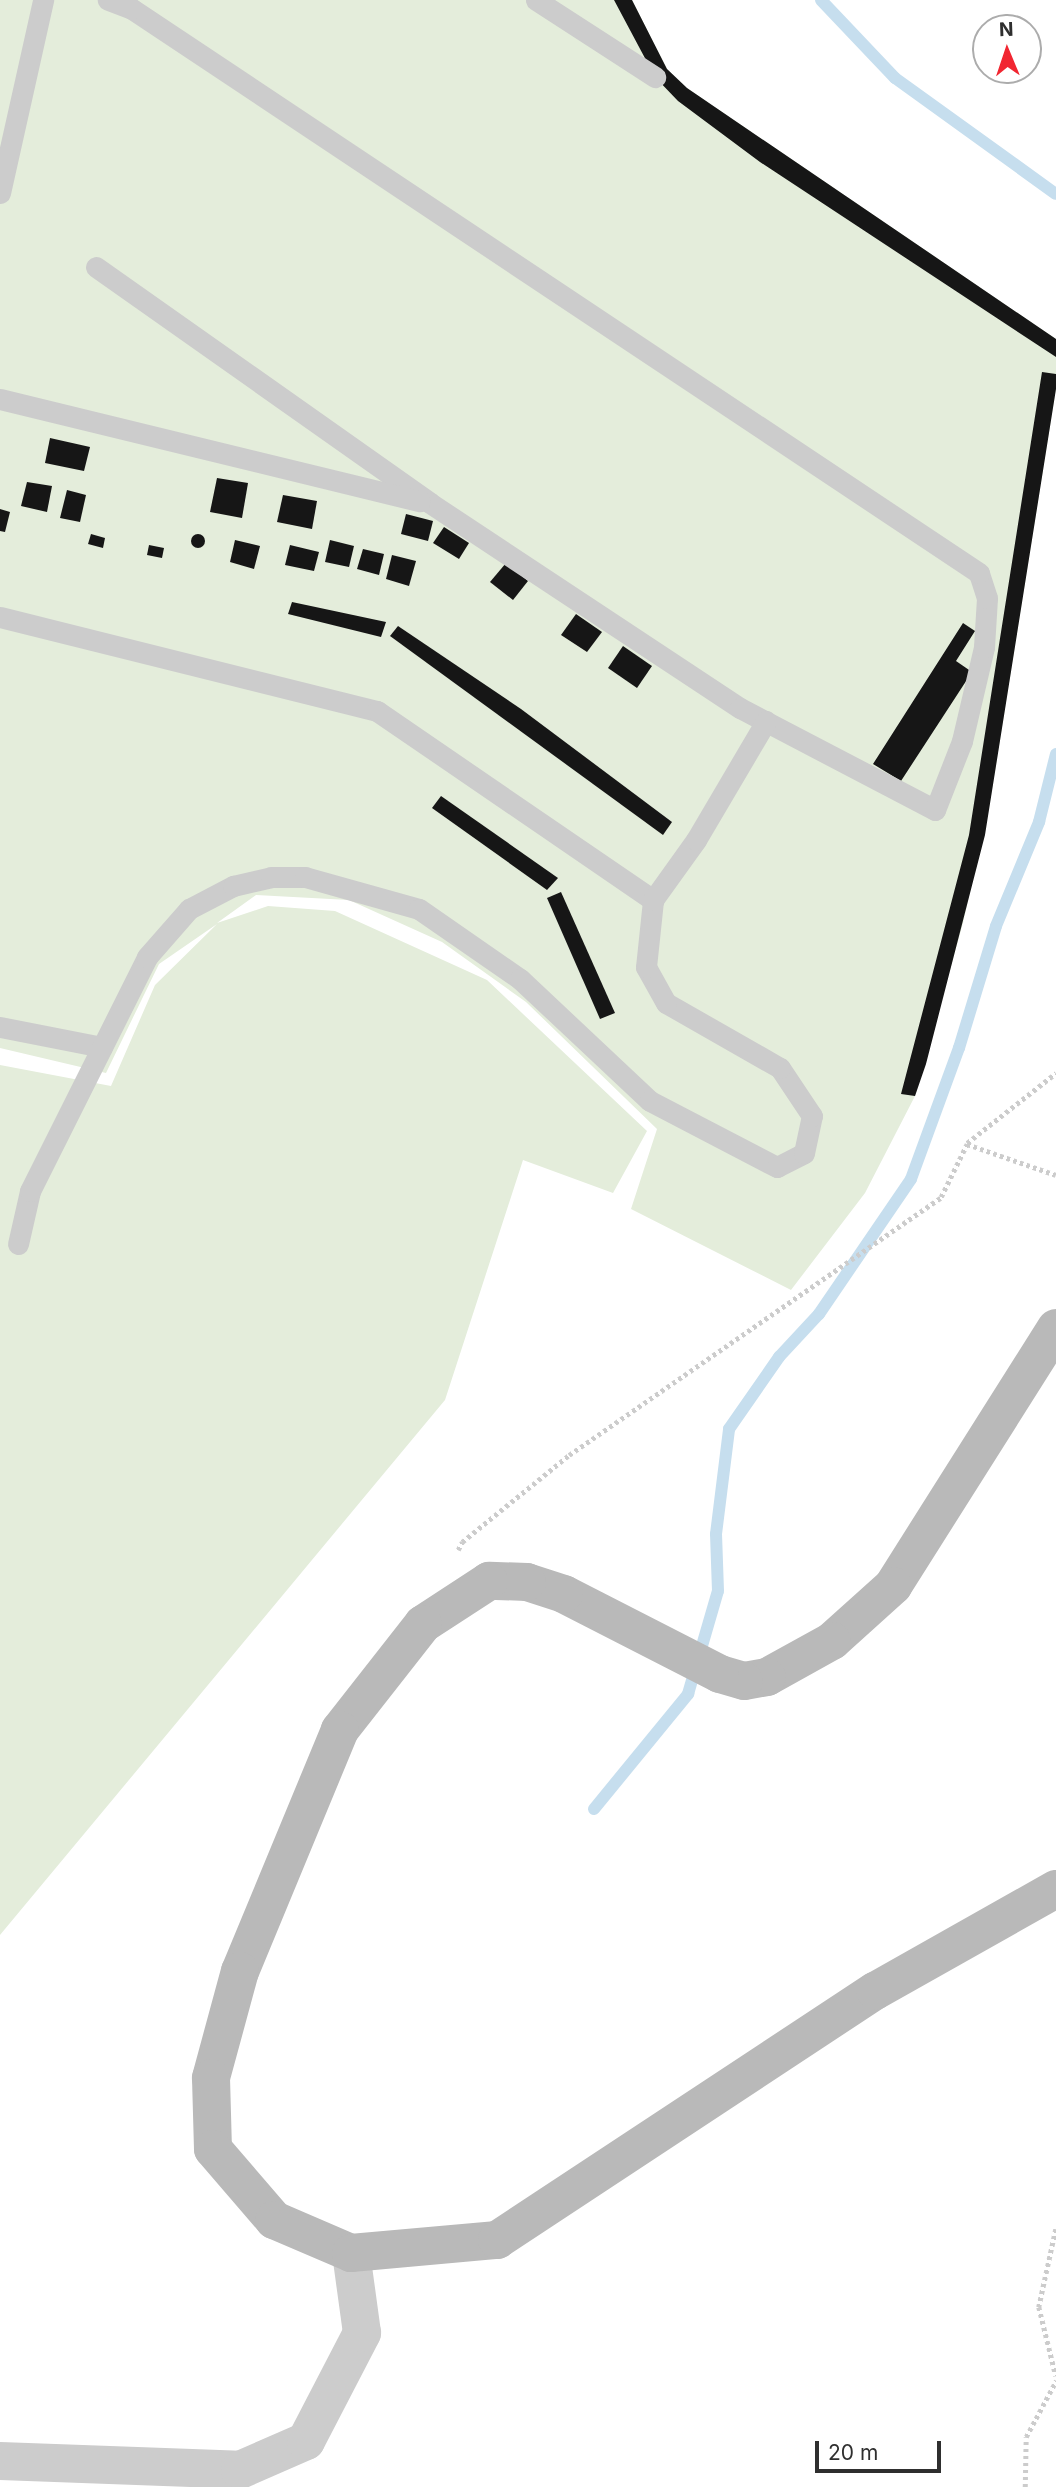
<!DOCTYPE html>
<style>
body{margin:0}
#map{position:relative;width:1056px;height:2487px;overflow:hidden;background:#fff;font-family:Inter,sans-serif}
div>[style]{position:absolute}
.green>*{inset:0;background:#e4eddb}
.stream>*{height:12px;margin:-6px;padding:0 6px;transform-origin:6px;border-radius:6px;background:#c6deee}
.building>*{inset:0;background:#161616}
.round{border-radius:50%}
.path>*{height:4.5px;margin-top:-2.25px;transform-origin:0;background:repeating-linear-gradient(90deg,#ccc 0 3.5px,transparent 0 7px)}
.lane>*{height:21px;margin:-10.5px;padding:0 10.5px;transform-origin:10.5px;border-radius:10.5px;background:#ccc}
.street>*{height:38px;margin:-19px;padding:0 19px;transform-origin:19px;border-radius:19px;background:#ccc}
.secondary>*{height:38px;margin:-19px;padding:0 19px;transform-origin:19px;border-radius:19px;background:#b9b9b9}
span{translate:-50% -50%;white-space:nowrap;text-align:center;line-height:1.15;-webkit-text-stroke:7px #fff;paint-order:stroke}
.north{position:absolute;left:972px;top:14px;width:70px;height:70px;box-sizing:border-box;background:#fff;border:2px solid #acacac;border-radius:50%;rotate:358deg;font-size:19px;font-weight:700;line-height:28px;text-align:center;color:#2f2f2f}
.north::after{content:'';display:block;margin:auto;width:24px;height:32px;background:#f12631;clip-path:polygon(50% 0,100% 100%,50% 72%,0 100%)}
.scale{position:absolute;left:815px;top:2441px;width:126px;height:32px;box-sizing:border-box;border:4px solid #2f2f2f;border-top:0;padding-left:9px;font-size:21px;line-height:24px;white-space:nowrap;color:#2f2f2f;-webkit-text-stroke:5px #fff;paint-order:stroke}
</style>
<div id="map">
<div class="green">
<i style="clip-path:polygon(0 0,632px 0,667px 69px,687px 88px,1056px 339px,1056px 388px,990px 802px,963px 923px,915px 1096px,865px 1193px,791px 1290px,631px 1209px,657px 1129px,526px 1002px,442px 942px,349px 900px,256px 895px,217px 923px,268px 906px,335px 911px,487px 980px,647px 1131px,613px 1193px,523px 1160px,445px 1400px,0 1935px,0 1065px,111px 1086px,155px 985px,217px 924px,159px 964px,106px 1073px,0 1048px)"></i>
</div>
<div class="stream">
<i style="left:821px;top:0;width:108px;rotate:46.5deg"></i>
<i style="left:895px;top:78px;width:198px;rotate:35.8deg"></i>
<i style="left:594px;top:1809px;width:149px;rotate:-50.7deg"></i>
<i style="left:688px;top:1694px;width:107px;rotate:-73.8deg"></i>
<i style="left:718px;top:1591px;width:57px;rotate:-92deg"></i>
<i style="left:716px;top:1534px;width:106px;rotate:-82.9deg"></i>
<i style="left:729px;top:1429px;width:88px;rotate:-55.2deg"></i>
<i style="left:779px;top:1357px;width:59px;rotate:-47.1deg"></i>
<i style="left:819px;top:1314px;width:163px;rotate:-55.7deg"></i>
<i style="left:911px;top:1179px;width:140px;rotate:-69.9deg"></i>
<i style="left:959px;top:1048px;width:127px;rotate:-73.1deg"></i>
<i style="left:996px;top:926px;width:113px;rotate:-67.5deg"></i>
<i style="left:1039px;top:822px;width:70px;rotate:-76deg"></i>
</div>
<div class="building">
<i style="clip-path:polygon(614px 0,632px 0,667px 69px,687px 88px,1056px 339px,1056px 357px,760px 162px,678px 101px,655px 77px)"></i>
<i style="clip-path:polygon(1042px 372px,1056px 374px,1056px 389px,985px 835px,926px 1064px,915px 1096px,901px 1094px,969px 835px)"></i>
<i style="clip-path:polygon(50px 438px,90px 447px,84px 471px,45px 463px)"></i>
<i style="clip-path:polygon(217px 478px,248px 483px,242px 518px,210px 512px)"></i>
<i style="clip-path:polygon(27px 482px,52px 486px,47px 512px,21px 506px)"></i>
<i style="clip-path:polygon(67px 490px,86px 495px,80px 522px,60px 518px)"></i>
<i style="clip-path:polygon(283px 495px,317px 501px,312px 529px,277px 522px)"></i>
<i style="clip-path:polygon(0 509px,10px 512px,5px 532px,0 531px)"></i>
<i style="clip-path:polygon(406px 514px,433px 521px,428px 541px,401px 534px)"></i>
<i style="clip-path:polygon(444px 527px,469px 543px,459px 559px,433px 543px)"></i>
<i class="round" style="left:191px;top:534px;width:14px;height:14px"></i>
<i style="clip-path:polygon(91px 534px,105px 538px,103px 548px,88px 544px)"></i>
<i style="clip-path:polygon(235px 540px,260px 546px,254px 569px,230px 562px)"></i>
<i style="clip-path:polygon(330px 540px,354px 546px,349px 567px,325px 562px)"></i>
<i style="clip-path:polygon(149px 545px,164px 548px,162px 558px,147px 555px)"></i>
<i style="clip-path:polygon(290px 545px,319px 552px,314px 571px,285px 565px)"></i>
<i style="clip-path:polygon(363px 549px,384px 554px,379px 575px,357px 569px)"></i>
<i style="clip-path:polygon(392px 555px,416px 561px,409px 586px,386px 579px)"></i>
<i style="clip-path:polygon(506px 563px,528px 581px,513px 600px,490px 582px)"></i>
<i style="clip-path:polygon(292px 602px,386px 622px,381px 637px,288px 614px)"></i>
<i style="clip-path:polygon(576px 614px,602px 632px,587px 652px,561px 635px)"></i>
<i style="clip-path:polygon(963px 623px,975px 631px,956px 661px,972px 672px,901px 781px,873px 764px)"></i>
<i style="clip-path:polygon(398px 626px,521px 709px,672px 822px,663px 835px,390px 636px)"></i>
<i style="clip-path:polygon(623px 646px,652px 666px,637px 688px,608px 668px)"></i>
<i style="clip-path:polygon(441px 796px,558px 878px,547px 890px,432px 808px)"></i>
<i style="clip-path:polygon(561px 892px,615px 1013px,600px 1019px,547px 898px)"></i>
</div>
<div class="path">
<i style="left:967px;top:1143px;width:113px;rotate:-38.2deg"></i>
<i style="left:458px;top:1550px;width:9px;rotate:-63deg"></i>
<i style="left:462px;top:1542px;width:138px;rotate:-39.1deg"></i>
<i style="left:569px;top:1455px;width:453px;rotate:-34.7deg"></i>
<i style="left:941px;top:1197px;width:59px;rotate:-63.9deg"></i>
<i style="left:967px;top:1144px;width:94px;rotate:19.2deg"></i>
<i style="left:1056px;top:2229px;width:80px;rotate:102.3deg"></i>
<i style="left:1039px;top:2307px;width:71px;rotate:76.2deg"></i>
<i style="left:1025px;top:2487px;width:50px;rotate:-88.9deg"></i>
<i style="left:1026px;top:2437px;width:64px;rotate:-61.8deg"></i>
</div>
<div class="lane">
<i style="left:536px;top:0;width:142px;rotate:32.9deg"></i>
<i style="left:0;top:193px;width:198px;rotate:-77.4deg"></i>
<i style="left:96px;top:267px;width:409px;rotate:35.2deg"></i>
<i style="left:430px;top:503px;width:372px;rotate:33.5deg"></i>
<i style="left:740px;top:708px;width:220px;rotate:27.6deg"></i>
<i style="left:935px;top:810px;width:74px;rotate:-68.6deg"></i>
<i style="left:962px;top:741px;width:97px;rotate:-76.8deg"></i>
<i style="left:984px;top:647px;width:49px;rotate:-86.5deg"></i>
<i style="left:987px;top:598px;width:26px;rotate:-108deg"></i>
<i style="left:979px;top:573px;width:1018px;rotate:-146.34deg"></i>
<i style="left:132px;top:9px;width:26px;rotate:-159deg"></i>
<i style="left:0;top:399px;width:432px;rotate:13.7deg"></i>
<i style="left:0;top:617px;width:389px;rotate:14deg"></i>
<i style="left:377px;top:711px;width:335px;rotate:34.4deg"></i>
<i style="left:0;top:1027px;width:104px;rotate:11.1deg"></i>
<i style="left:18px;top:1244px;width:54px;rotate:-77.2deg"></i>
<i style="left:30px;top:1191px;width:262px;rotate:-63.4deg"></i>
<i style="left:147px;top:957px;width:64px;rotate:-48.8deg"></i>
<i style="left:189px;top:909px;width:50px;rotate:-27.6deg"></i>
<i style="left:233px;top:886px;width:39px;rotate:-13deg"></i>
<i style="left:271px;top:877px;width:34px"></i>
<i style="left:305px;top:877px;width:118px;rotate:15.7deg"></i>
<i style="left:419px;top:909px;width:123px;rotate:34.7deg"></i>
<i style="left:520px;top:979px;width:178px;rotate:43.2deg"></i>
<i style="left:650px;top:1101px;width:143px;rotate:27.5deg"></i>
<i style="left:777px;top:1167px;width:30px;rotate:-27deg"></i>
<i style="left:804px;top:1153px;width:38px;rotate:-78deg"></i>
<i style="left:812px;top:1116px;width:58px;rotate:-123.7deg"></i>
<i style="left:780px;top:1068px;width:131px;rotate:-150.3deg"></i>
<i style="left:666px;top:1003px;width:41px;rotate:-119.1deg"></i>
<i style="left:646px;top:967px;width:67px;rotate:-84deg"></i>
<i style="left:653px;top:900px;width:74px;rotate:-54.4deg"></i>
<i style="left:696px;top:840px;width:138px;rotate:-59.5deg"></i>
</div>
<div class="street">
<i style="left:0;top:2461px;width:240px;rotate:2.1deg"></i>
<i style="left:240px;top:2470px;width:72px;rotate:-23.7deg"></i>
<i style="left:306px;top:2441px;width:122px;rotate:-62.6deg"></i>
<i style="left:362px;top:2333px;width:81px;rotate:-97.8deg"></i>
</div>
<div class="secondary">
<i style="left:1056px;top:1328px;width:305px;rotate:122.3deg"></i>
<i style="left:893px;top:1586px;width:82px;rotate:138deg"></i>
<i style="left:832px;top:1641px;width:74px;rotate:151deg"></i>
<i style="left:767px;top:1677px;width:23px;rotate:170deg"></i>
<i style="left:744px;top:1681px;width:25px;rotate:-164deg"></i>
<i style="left:720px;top:1674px;width:175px;rotate:-152.9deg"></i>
<i style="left:564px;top:1594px;width:39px;rotate:-162deg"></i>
<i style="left:527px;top:1582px;width:38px;rotate:-178deg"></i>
<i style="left:489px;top:1581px;width:79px;rotate:146.9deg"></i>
<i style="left:423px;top:1624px;width:135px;rotate:128.1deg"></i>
<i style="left:340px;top:1730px;width:261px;rotate:112.5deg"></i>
<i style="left:240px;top:1971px;width:111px;rotate:105.2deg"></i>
<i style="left:211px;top:2078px;width:71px;rotate:88.4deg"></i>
<i style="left:213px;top:2149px;width:94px;rotate:49.3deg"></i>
<i style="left:274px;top:2220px;width:84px;rotate:23.2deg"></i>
<i style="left:351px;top:2253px;width:147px;rotate:-5.1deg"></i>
<i style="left:497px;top:2240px;width:453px;rotate:-33.4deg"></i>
<i style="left:875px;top:1991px;width:208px;rotate:-29.4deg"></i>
</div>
<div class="north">N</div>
<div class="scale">20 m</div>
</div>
